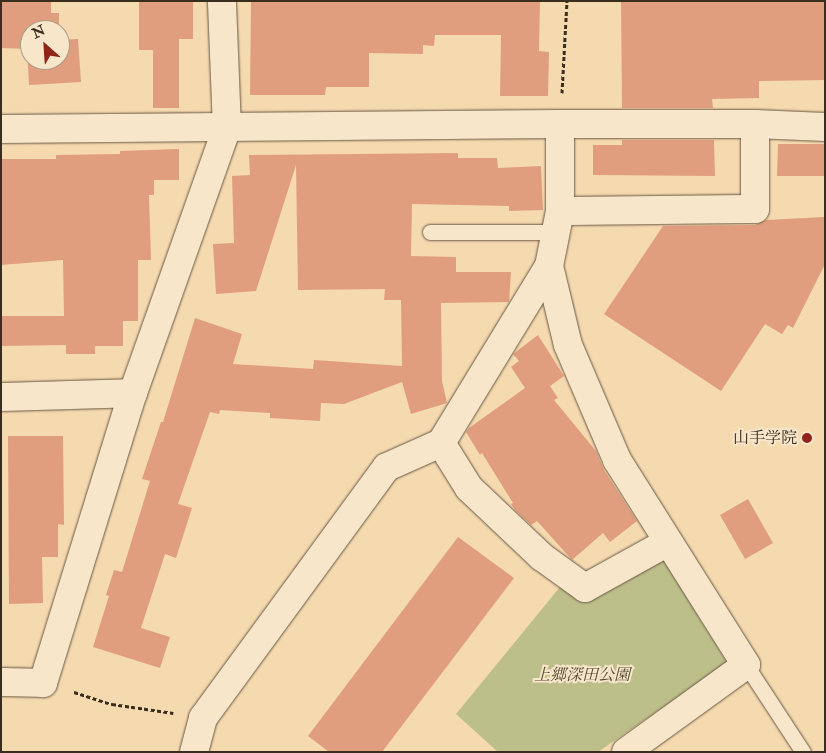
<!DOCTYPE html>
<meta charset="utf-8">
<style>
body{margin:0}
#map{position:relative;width:826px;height:753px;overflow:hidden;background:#f5d9af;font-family:"IM FELL Double Pica","Noto Serif JP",serif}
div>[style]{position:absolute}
.green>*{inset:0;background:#bdbf8a}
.building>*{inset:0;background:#e19e7f}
.path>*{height:3px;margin-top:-1.5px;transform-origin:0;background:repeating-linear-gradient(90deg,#392d1d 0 4px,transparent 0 6.5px)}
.roads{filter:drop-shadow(0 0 1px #685842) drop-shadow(0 0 1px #685842)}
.lane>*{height:15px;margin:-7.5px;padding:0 7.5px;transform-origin:7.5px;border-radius:7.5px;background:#f8e6cb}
.street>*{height:28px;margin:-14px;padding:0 14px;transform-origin:14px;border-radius:14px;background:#f8e6cb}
.dots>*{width:14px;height:14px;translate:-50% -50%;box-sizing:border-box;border:2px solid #f8e6cb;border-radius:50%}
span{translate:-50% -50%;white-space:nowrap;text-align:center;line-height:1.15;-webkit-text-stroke:4px #f8e6cb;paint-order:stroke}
.poi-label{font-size:16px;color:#392d1d}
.right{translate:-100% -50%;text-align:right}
.park-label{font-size:16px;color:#534a33;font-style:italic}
.frame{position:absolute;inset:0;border:2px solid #392d1d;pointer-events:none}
.north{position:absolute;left:20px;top:20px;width:50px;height:50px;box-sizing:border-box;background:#f8e6cb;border:1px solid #ac9c85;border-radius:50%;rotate:334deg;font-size:14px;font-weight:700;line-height:20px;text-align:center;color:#392d1d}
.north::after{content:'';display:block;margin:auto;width:18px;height:22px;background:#8f2418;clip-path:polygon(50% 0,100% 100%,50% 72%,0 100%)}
</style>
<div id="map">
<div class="green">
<i style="clip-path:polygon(663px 559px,727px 663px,598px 752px,498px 752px,456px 714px,560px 587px,582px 601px)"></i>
</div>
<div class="building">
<i style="clip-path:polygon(1px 1px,51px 1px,51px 13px,59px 13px,59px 30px,30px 30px,30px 60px,60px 60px,60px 40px,78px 39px,81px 82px,29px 85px,27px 49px,1px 48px)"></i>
<i style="clip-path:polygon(139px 1px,193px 1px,193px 39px,179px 39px,179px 108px,153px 108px,153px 50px,139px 50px)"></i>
<i style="clip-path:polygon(251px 1px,540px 1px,539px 51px,549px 52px,548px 96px,500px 96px,501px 35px,435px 35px,434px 46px,423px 45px,423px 54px,369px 53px,369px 87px,326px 87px,325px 95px,250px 95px)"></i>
<i style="clip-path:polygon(621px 1px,825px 1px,825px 80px,759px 81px,759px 98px,712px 99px,713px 108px,622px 108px)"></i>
<i style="clip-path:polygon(622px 140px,714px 140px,715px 176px,593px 175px,593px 145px,622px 145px)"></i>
<i style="clip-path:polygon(778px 144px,825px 144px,825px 176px,777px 176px)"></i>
<i style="clip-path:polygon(179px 149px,179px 180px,154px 180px,154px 195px,149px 195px,151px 260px,138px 260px,138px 321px,123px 321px,123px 346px,95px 346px,95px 354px,66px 354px,66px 345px,1px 346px,1px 316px,64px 316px,63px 260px,1px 265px,1px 159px,56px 159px,56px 155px,120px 154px,120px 151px)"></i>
<i style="clip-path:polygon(458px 153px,458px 158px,497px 158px,498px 168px,541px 166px,543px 210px,509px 211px,509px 206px,412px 204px,411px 256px,456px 257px,456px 272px,511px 272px,509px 302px,441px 303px,442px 381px,447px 403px,411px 414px,402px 382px,344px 404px,321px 403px,320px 421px,270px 418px,270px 413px,220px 410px,219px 414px,210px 412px,178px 504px,192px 508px,176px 558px,165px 554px,141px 628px,170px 637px,160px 668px,93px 647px,109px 596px,106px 595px,114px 570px,122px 572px,150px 481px,142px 479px,161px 422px,163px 422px,195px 318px,242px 334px,233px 364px,313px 369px,314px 360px,402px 366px,401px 300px,384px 300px,385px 289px,298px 290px,296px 165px,256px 291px,216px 294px,213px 244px,234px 243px,232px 176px,250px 175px,249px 155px)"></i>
<i style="clip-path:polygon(825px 217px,825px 264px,793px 328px,788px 325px,782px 334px,765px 324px,721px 391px,604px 314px,663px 226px,755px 225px,766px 220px)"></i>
<i style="clip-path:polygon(538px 335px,564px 376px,550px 386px,558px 398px,554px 400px,596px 451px,604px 470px,637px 521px,610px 542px,603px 533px,572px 560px,537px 521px,531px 525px,515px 510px,511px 504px,513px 503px,482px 453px,480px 455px,466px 432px,469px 428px,525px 388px,511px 367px,519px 361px,513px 354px)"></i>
<i style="clip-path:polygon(8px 436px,63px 436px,64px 525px,58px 524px,58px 557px,42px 557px,43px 603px,9px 604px)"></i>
<i style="clip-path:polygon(748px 499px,773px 543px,745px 559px,720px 515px)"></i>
<i style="clip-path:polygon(458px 537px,514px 578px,382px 752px,329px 752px,308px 736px)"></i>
</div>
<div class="path">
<i style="left:562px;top:93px;width:92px;rotate:-86.9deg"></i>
<i style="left:74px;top:692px;width:40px;rotate:18deg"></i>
<i style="left:112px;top:704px;width:62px;rotate:8.4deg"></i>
</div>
<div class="roads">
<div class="lane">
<i style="left:430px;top:232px;width:126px"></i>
<i style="left:746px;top:665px;width:104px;rotate:56.8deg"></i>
</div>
<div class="street">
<i style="left:560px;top:124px;width:87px;rotate:90deg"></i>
<i style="left:560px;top:211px;width:56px;rotate:101.3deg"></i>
<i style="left:549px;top:266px;width:81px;rotate:76.5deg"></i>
<i style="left:568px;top:345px;width:125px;rotate:66.9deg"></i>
<i style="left:617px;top:460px;width:242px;rotate:57.8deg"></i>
<i style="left:746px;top:665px;width:148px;rotate:144.1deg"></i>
<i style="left:1px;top:129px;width:559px;rotate:-0.51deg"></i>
<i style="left:560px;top:124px;width:195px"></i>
<i style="left:755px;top:124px;width:70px;rotate:2.5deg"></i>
<i style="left:560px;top:211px;width:195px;rotate:-0.6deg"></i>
<i style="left:755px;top:209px;width:85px;rotate:-90deg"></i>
<i style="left:1px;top:397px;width:132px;rotate:-1.7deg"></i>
<i style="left:441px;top:443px;width:53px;rotate:58.1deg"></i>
<i style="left:469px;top:488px;width:100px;rotate:43.4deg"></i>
<i style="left:542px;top:557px;width:53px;rotate:35.8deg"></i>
<i style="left:585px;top:588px;width:95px;rotate:-29deg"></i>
<i style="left:1px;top:682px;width:42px;rotate:1.4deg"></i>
<i style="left:43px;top:683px;width:304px;rotate:-72.8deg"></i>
<i style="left:133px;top:393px;width:281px;rotate:-70.5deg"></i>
<i style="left:227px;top:128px;width:127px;rotate:-92.3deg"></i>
<i style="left:194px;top:752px;width:35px;rotate:-75deg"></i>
<i style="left:203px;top:718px;width:311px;rotate:-53.8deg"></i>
<i style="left:387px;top:467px;width:59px;rotate:-24deg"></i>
<i style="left:441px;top:443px;width:207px;rotate:-58.6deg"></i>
</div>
</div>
<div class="dots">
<i style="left:807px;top:438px;background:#8f2418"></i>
</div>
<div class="poi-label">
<span class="right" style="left:797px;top:438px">山手学院</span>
</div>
<div class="park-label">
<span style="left:582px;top:675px">上郷深田公園</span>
</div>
<div class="frame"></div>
<div class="north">N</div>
</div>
